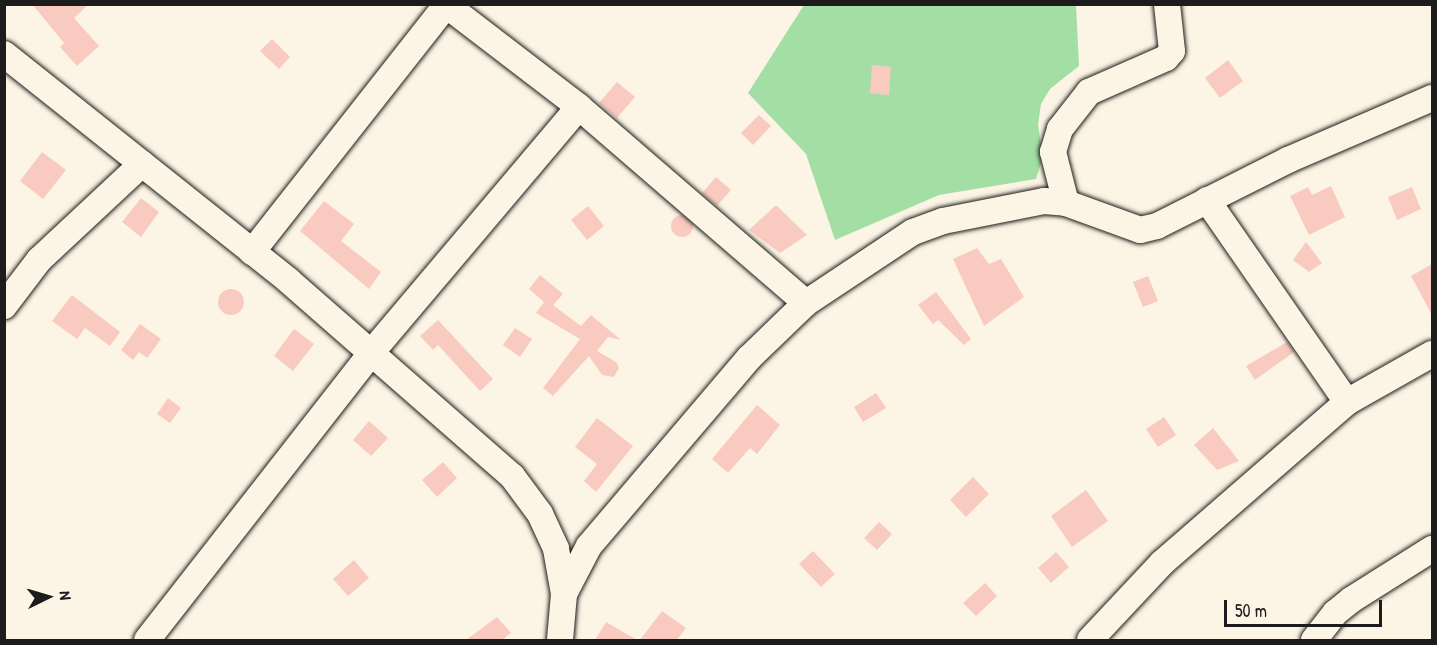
<!DOCTYPE html>
<style>
body{margin:0}
#map{position:relative;width:1437px;height:645px;overflow:hidden;background:#fcf5e5;font-family:"Patrick Hand",sans-serif}
div>[style]{position:absolute}
.green>*{inset:0;background:#a3dfa5}
.building>*{inset:0;background:#f9cac0}
.round{border-radius:50%}
.roads{filter:drop-shadow(0 0 2px #1c1c1c) drop-shadow(0 0 2px #1c1c1c)}
.minor>*{height:26px;margin:-13px;padding:0 13px;transform-origin:13px;border-radius:13px;background:#fcf5e5}
span{translate:-50% -50%;white-space:nowrap;text-align:center;line-height:1.15;-webkit-text-stroke:4.5px #fcf5e5;paint-order:stroke}
.frame{position:absolute;inset:0;border:6px solid #1c1c1c;pointer-events:none}
.north{position:absolute;left:18px;top:567px;width:60px;height:60px;-webkit-text-stroke:4px #fcf5e5;paint-order:stroke;rotate:85deg;font-size:16px;font-weight:700;line-height:24px;text-align:center;color:#1c1c1c}
.north::after{content:'';display:block;margin:auto;width:21px;height:27px;background:#1c1c1c;clip-path:polygon(50% 0,100% 100%,50% 72%,0 100%)}
.scale{position:absolute;left:1224px;top:600px;width:158px;height:27px;box-sizing:border-box;border:3px solid #1c1c1c;border-top:0;padding-left:8px;font-size:18px;line-height:21px;white-space:nowrap;color:#1c1c1c;-webkit-text-stroke:4px #fcf5e5;paint-order:stroke}
</style>
<div id="map">
<div class="green">
<i style="clip-path:polygon(804px 5px,1076px 5px,1079px 66px,1050px 89px,1041px 104px,1038px 125px,1043px 157px,1036px 179px,939px 195px,835px 240px,806px 154px,748px 93px)"></i>
</div>
<div class="building">
<i style="clip-path:polygon(32px 4px,89px 4px,74px 18px,99px 46px,77px 66px,60px 47px,64px 43px)"></i>
<i style="clip-path:polygon(272px 39px,290px 57px,279px 69px,260px 51px)"></i>
<i style="clip-path:polygon(1228px 60px,1243px 81px,1220px 98px,1205px 78px)"></i>
<i style="clip-path:polygon(872px 65px,891px 67px,889px 95px,870px 93px)"></i>
<i style="clip-path:polygon(617px 82px,635px 97px,617px 118px,599px 103px)"></i>
<i style="clip-path:polygon(759px 115px,771px 126px,753px 145px,741px 133px)"></i>
<i style="clip-path:polygon(42px 152px,66px 170px,43px 199px,20px 181px)"></i>
<i style="clip-path:polygon(716px 177px,731px 190px,717px 206px,702px 193px)"></i>
<i style="clip-path:polygon(1331px 186px,1345px 217px,1309px 235px,1290px 196px,1308px 187px,1312px 195px)"></i>
<i style="clip-path:polygon(1412px 187px,1421px 209px,1397px 220px,1388px 197px)"></i>
<i style="clip-path:polygon(141px 198px,159px 212px,141px 237px,122px 222px)"></i>
<i style="clip-path:polygon(324px 201px,354px 224px,341px 241px,381px 272px,369px 289px,300px 231px)"></i>
<i style="clip-path:polygon(776px 205px,807px 235px,780px 253px,749px 230px)"></i>
<i style="clip-path:polygon(588px 206px,604px 226px,587px 240px,571px 220px)"></i>
<i class="round" style="left:671px;top:215px;width:22px;height:22px"></i>
<i style="clip-path:polygon(1306px 242px,1322px 263px,1309px 272px,1293px 260px)"></i>
<i style="clip-path:polygon(977px 248px,989px 264px,1001px 259px,1024px 297px,984px 326px,953px 259px)"></i>
<i style="clip-path:polygon(1432px 264px,1432px 315px,1411px 276px)"></i>
<i style="clip-path:polygon(540px 275px,563px 294px,553px 305px,581px 326px,591px 315px,621px 340px,608px 337px,597px 351px,616px 362px,619px 368px,614px 377px,602px 375px,589px 356px,553px 396px,543px 388px,580px 339px,536px 313px,544px 302px,529px 289px)"></i>
<i style="clip-path:polygon(1148px 276px,1158px 301px,1143px 307px,1133px 282px)"></i>
<i class="round" style="left:218px;top:289px;width:26px;height:26px"></i>
<i style="clip-path:polygon(936px 292px,971px 339px,964px 345px,938px 320px,933px 324px,918px 305px)"></i>
<i style="clip-path:polygon(72px 295px,120px 332px,110px 346px,85px 328px,77px 339px,52px 321px)"></i>
<i style="clip-path:polygon(438px 320px,493px 379px,480px 391px,438px 345px,433px 350px,420px 336px)"></i>
<i style="clip-path:polygon(140px 324px,161px 339px,147px 358px,139px 352px,133px 360px,121px 350px)"></i>
<i style="clip-path:polygon(515px 328px,532px 339px,520px 357px,503px 345px)"></i>
<i style="clip-path:polygon(294px 329px,314px 344px,293px 371px,274px 356px)"></i>
<i style="clip-path:polygon(1287px 342px,1294px 352px,1255px 380px,1246px 366px)"></i>
<i style="clip-path:polygon(876px 393px,886px 408px,863px 422px,854px 407px)"></i>
<i style="clip-path:polygon(168px 398px,181px 408px,170px 423px,157px 414px)"></i>
<i style="clip-path:polygon(757px 405px,780px 425px,757px 454px,750px 448px,728px 473px,712px 459px)"></i>
<i style="clip-path:polygon(1164px 417px,1176px 435px,1158px 447px,1146px 429px)"></i>
<i style="clip-path:polygon(597px 418px,633px 446px,596px 492px,584px 481px,597px 464px,575px 447px)"></i>
<i style="clip-path:polygon(369px 421px,388px 438px,371px 456px,353px 440px)"></i>
<i style="clip-path:polygon(1213px 428px,1239px 461px,1217px 470px,1194px 445px)"></i>
<i style="clip-path:polygon(443px 462px,457px 478px,437px 497px,422px 480px)"></i>
<i style="clip-path:polygon(973px 477px,989px 494px,966px 517px,950px 500px)"></i>
<i style="clip-path:polygon(1086px 490px,1108px 521px,1072px 547px,1051px 516px)"></i>
<i style="clip-path:polygon(879px 522px,892px 534px,877px 550px,864px 538px)"></i>
<i style="clip-path:polygon(813px 551px,835px 574px,821px 587px,799px 564px)"></i>
<i style="clip-path:polygon(1056px 552px,1069px 567px,1051px 583px,1038px 568px)"></i>
<i style="clip-path:polygon(354px 560px,369px 578px,348px 596px,333px 579px)"></i>
<i style="clip-path:polygon(985px 583px,997px 596px,976px 616px,963px 603px)"></i>
<i style="clip-path:polygon(662px 611px,686px 628px,677px 640px,640px 640px)"></i>
<i style="clip-path:polygon(497px 617px,511px 633px,502px 640px,466px 640px)"></i>
<i style="clip-path:polygon(606px 622px,637px 640px,595px 640px)"></i>
</div>
<div class="roads">
<div class="minor">
<i style="left:445px;top:4px;width:169px;rotate:37.5deg"></i>
<i style="left:579px;top:107px;width:300px;rotate:40.8deg"></i>
<i style="left:4px;top:54px;width:364px;rotate:38.5deg"></i>
<i style="left:289px;top:281px;width:296px;rotate:41.2deg"></i>
<i style="left:512px;top:476px;width:47px;rotate:53.6deg"></i>
<i style="left:540px;top:514px;width:38px;rotate:65deg"></i>
<i style="left:556px;top:549px;width:46px;rotate:79.9deg"></i>
<i style="left:564px;top:594px;width:46px;rotate:95deg"></i>
<i style="left:1207px;top:200px;width:246px;rotate:55.3deg"></i>
<i style="left:1066px;top:203px;width:53px;rotate:-104.3deg"></i>
<i style="left:1053px;top:152px;width:24px;rotate:-73deg"></i>
<i style="left:1060px;top:129px;width:47px;rotate:-51.9deg"></i>
<i style="left:1089px;top:92px;width:84px;rotate:-23.8deg"></i>
<i style="left:1166px;top:58px;width:9px;rotate:-49deg"></i>
<i style="left:1172px;top:51px;width:47px;rotate:-96.1deg"></i>
<i style="left:252px;top:252px;width:315px;rotate:-51.8deg"></i>
<i style="left:4px;top:306px;width:58px;rotate:-52.7deg"></i>
<i style="left:39px;top:260px;width:141px;rotate:-43deg"></i>
<i style="left:564px;top:594px;width:54px;rotate:-62.5deg"></i>
<i style="left:589px;top:546px;width:247px;rotate:-49.6deg"></i>
<i style="left:749px;top:358px;width:79px;rotate:-44deg"></i>
<i style="left:806px;top:303px;width:128px;rotate:-33.6deg"></i>
<i style="left:913px;top:232px;width:32px;rotate:-20deg"></i>
<i style="left:943px;top:221px;width:103px;rotate:-11.2deg"></i>
<i style="left:1044px;top:201px;width:22px;rotate:5deg"></i>
<i style="left:1066px;top:203px;width:79px;rotate:20deg"></i>
<i style="left:1140px;top:230px;width:17px;rotate:-13deg"></i>
<i style="left:1157px;top:226px;width:147px;rotate:-26.7deg"></i>
<i style="left:1288px;top:160px;width:157px;rotate:-23.3deg"></i>
<i style="left:147px;top:640px;width:364px;rotate:-52deg"></i>
<i style="left:371px;top:353px;width:322px;rotate:-49.8deg"></i>
<i style="left:1090px;top:640px;width:105px;rotate:-46.9deg"></i>
<i style="left:1162px;top:563px;width:245px;rotate:-41deg"></i>
<i style="left:1347px;top:402px;width:98px;rotate:-29.5deg"></i>
<i style="left:1314px;top:640px;width:34px;rotate:-52deg"></i>
<i style="left:1335px;top:613px;width:21px;rotate:-39deg"></i>
<i style="left:1351px;top:600px;width:96px;rotate:-32.2deg"></i>
</div>
</div>
<div class="frame"></div>
<div class="north">N</div>
<div class="scale">50 m</div>
</div>
